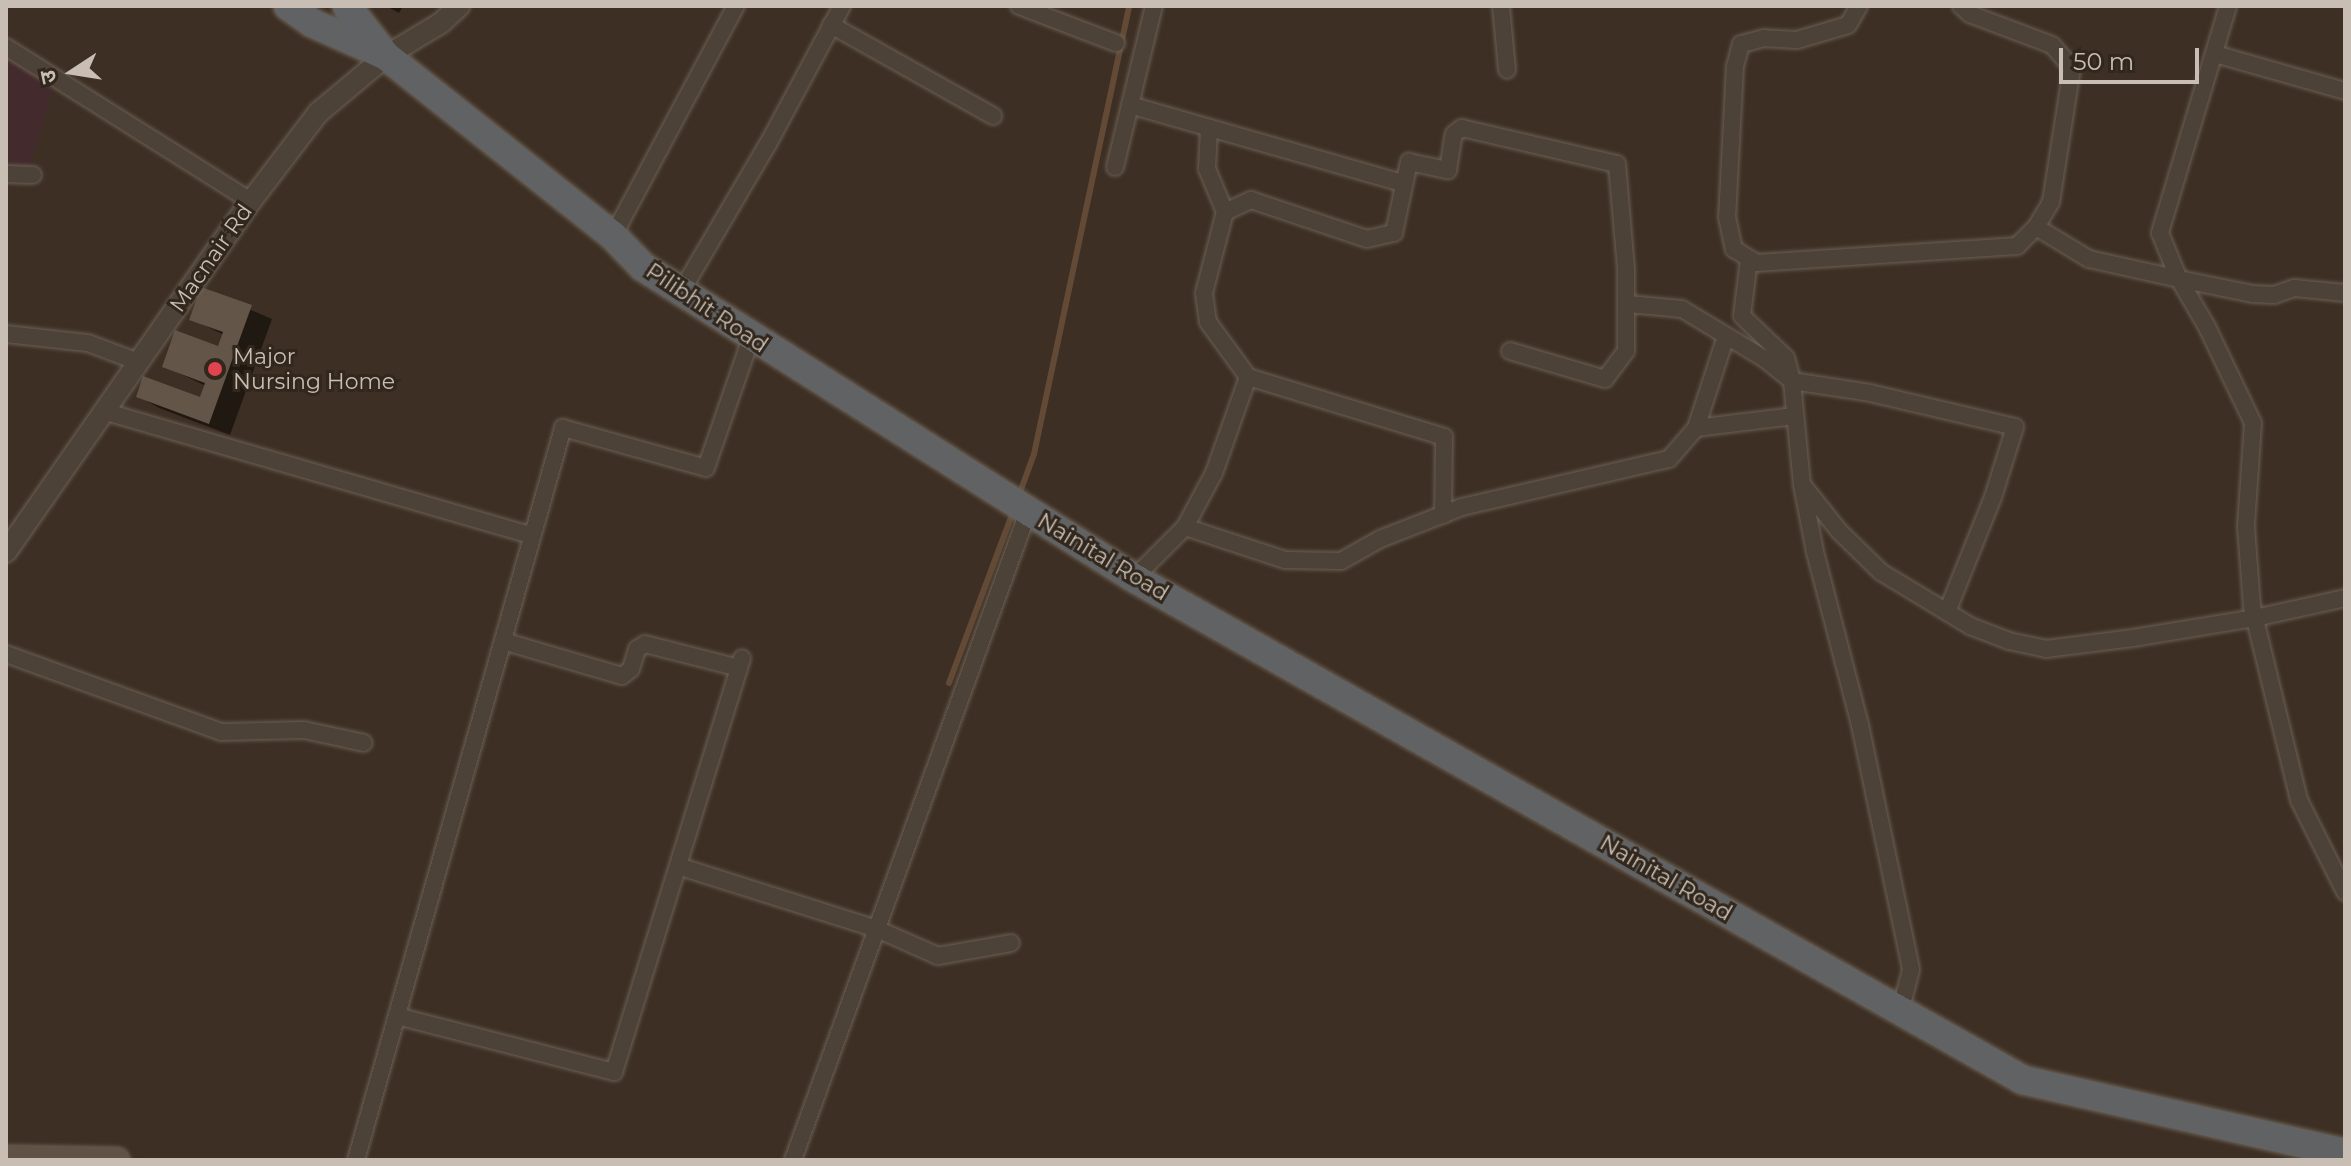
<!DOCTYPE html>
<meta charset="utf-8">
<style>
body{margin:0}
#map{position:relative;width:2351px;height:1166px;overflow:hidden;background:#3d2f23;font-family:Montserrat,"Noto Sans Devanagari",sans-serif}
div>[style]{position:absolute}
.green>*{inset:0;background:#432a2c}
.shadow>*{inset:0;background:#0007}
.stream>*{height:6px;margin:-3px;padding:0 3px;transform-origin:3px;border-radius:3px;background:#624a36}
.building>*{inset:0;background:#635547}
.roads{filter:drop-shadow(0 0 2px #6b6055) drop-shadow(0 0 2px #6b6055)}
.minor>*{height:16px;margin:-8px;padding:0 8px;transform-origin:8px;border-radius:8px;background:#4d4237}
.tertiary>*{height:20px;margin:-10px;padding:0 10px;transform-origin:10px;border-radius:10px;background:#4d4237}
.secondary>*{height:24px;margin:-12px;padding:0 12px;transform-origin:12px;border-radius:12px;background:#605345}
.trunk>*{height:28px;margin:-14px;padding:0 14px;transform-origin:14px;border-radius:14px;background:#606264}
.dots>*{width:22px;height:22px;translate:-50% -50%;box-sizing:border-box;border:4px solid #32271c;border-radius:50%}
span{translate:-50% -50%;white-space:nowrap;text-align:center;line-height:1.15;-webkit-text-stroke:6px #32271c;paint-order:stroke}
.street-label{font-size:22px;color:#c8beb3}
.poi-label{font-size:22px;color:#c8beb3}
.left{translate:0 -50%;text-align:left}
.frame{position:absolute;inset:0;border:8px solid #c8beb3;pointer-events:none}
.north{position:absolute;left:32px;top:32px;width:80px;height:80px;-webkit-text-stroke:6px #32271c;paint-order:stroke;rotate:258deg;font-size:22px;font-weight:700;line-height:32px;text-align:center;color:#c8beb3}
.north::after{content:'';display:block;margin:auto;width:28px;height:36px;background:#c8beb3;clip-path:polygon(50% 0,100% 100%,50% 72%,0 100%)}
.scale{position:absolute;left:2059px;top:48px;width:140px;height:36px;box-sizing:border-box;border:4px solid #c8beb3;border-top:0;padding-left:10px;font-size:24px;line-height:28px;white-space:nowrap;color:#c8beb3;-webkit-text-stroke:6px #32271c;paint-order:stroke}
</style>
<div id="map">
<div class="green">
<i style="clip-path:polygon(6px 54px,54px 86px,30px 165px,6px 165px)"></i>
</div>
<div class="shadow">
<i style="clip-path:polygon(386px 6px,403px 6px,399px 13px)"></i>
<i style="clip-path:polygon(202px 289px,272px 319px,230px 435px,159px 408px,138px 396px,201px 400px,206px 386px,164px 366px,219px 348px,224px 335px,192px 319px)"></i>
</div>
<div class="stream">
<i style="left:1018px;top:498px;width:47px;rotate:-70deg"></i>
<i style="left:1034px;top:454px;width:458px;rotate:-78deg"></i>
<i style="left:949px;top:683px;width:183px;rotate:-69.5deg"></i>
</div>
<div class="building">
<i style="clip-path:polygon(201px 287px,252px 305px,209px 424px,136px 397px,143px 376px,200px 397px,205px 383px,162px 367px,175px 330px,218px 346px,223px 332px,189px 320px)"></i>
</div>
<div class="roads">
<div class="minor">
<i style="left:1019px;top:6px;width:104px;rotate:20.9deg"></i>
<i style="left:1501px;top:6px;width:64px;rotate:84.6deg"></i>
<i style="left:1859px;top:6px;width:22px;rotate:120deg"></i>
<i style="left:1848px;top:25px;width:53px;rotate:163.6deg"></i>
<i style="left:1797px;top:40px;width:33px;rotate:-177deg"></i>
<i style="left:1764px;top:38px;width:24px;rotate:165deg"></i>
<i style="left:1741px;top:44px;width:23px;rotate:105deg"></i>
<i style="left:1735px;top:66px;width:151px;rotate:93deg"></i>
<i style="left:1727px;top:217px;width:33px;rotate:78deg"></i>
<i style="left:1734px;top:249px;width:26px;rotate:32deg"></i>
<i style="left:1756px;top:263px;width:262px;rotate:-3.7deg"></i>
<i style="left:2017px;top:246px;width:27px;rotate:-45deg"></i>
<i style="left:2036px;top:227px;width:29px;rotate:-59deg"></i>
<i style="left:2051px;top:202px;width:136px;rotate:-81.1deg"></i>
<i style="left:2072px;top:68px;width:30px;rotate:-131deg"></i>
<i style="left:2052px;top:45px;width:88px;rotate:-159.3deg"></i>
<i style="left:1970px;top:14px;width:12px;rotate:-138deg"></i>
<i style="left:2228px;top:6px;width:237px;rotate:106.7deg"></i>
<i style="left:2160px;top:233px;width:50px;rotate:67.6deg"></i>
<i style="left:2179px;top:279px;width:56px;rotate:59.7deg"></i>
<i style="left:2207px;top:327px;width:106px;rotate:64.4deg"></i>
<i style="left:2253px;top:423px;width:104px;rotate:93.9deg"></i>
<i style="left:2246px;top:527px;width:80px;rotate:85.7deg"></i>
<i style="left:2252px;top:607px;width:199px;rotate:76.3deg"></i>
<i style="left:2299px;top:800px;width:103px;rotate:63.4deg"></i>
<i style="left:831px;top:25px;width:186px;rotate:29.3deg"></i>
<i style="left:6px;top:47px;width:289px;rotate:32.2deg"></i>
<i style="left:2215px;top:54px;width:135px;rotate:15.9deg"></i>
<i style="left:1130px;top:105px;width:283px;rotate:16deg"></i>
<i style="left:1115px;top:167px;width:166px;rotate:-76.4deg"></i>
<i style="left:6px;top:174px;width:27px;rotate:2deg"></i>
<i style="left:1225px;top:212px;width:29px;rotate:-25deg"></i>
<i style="left:1251px;top:200px;width:122px;rotate:18.6deg"></i>
<i style="left:1367px;top:239px;width:28px;rotate:-13deg"></i>
<i style="left:1394px;top:233px;width:73px;rotate:-78.1deg"></i>
<i style="left:1409px;top:162px;width:40px;rotate:12deg"></i>
<i style="left:1448px;top:170px;width:36px;rotate:-81deg"></i>
<i style="left:1454px;top:134px;width:10px;rotate:-37deg"></i>
<i style="left:1462px;top:128px;width:159px;rotate:13.1deg"></i>
<i style="left:1617px;top:164px;width:106px;rotate:85.1deg"></i>
<i style="left:1626px;top:270px;width:81px;rotate:90deg"></i>
<i style="left:1626px;top:351px;width:35px;rotate:127deg"></i>
<i style="left:1605px;top:379px;width:99px;rotate:-163.6deg"></i>
<i style="left:2036px;top:227px;width:62px;rotate:31.1deg"></i>
<i style="left:2089px;top:259px;width:92px;rotate:12.5deg"></i>
<i style="left:2179px;top:279px;width:76px;rotate:11.5deg"></i>
<i style="left:2253px;top:294px;width:21px;rotate:3deg"></i>
<i style="left:2274px;top:295px;width:21px;rotate:-19deg"></i>
<i style="left:2294px;top:288px;width:51px;rotate:5.6deg"></i>
<i style="left:613px;top:236px;width:261px;rotate:-61.9deg"></i>
<i style="left:1749px;top:259px;width:57px;rotate:97deg"></i>
<i style="left:1742px;top:316px;width:61px;rotate:43.7deg"></i>
<i style="left:1786px;top:358px;width:24px;rotate:75deg"></i>
<i style="left:1792px;top:381px;width:79px;rotate:8.7deg"></i>
<i style="left:1870px;top:393px;width:149px;rotate:13.2deg"></i>
<i style="left:2015px;top:427px;width:73px;rotate:107.4deg"></i>
<i style="left:1993px;top:497px;width:124px;rotate:111.8deg"></i>
<i style="left:681px;top:292px;width:172px;rotate:-59.6deg"></i>
<i style="left:768px;top:144px;width:157px;rotate:-61.8deg"></i>
<i style="left:1628px;top:304px;width:54px;rotate:5.3deg"></i>
<i style="left:1682px;top:309px;width:97px;rotate:31.1deg"></i>
<i style="left:1765px;top:359px;width:35px;rotate:39deg"></i>
<i style="left:1792px;top:381px;width:104px;rotate:84.5deg"></i>
<i style="left:1802px;top:485px;width:68px;rotate:79deg"></i>
<i style="left:1815px;top:552px;width:179px;rotate:75.4deg"></i>
<i style="left:1860px;top:725px;width:250px;rotate:78.2deg"></i>
<i style="left:1911px;top:970px;width:43px;rotate:104.7deg"></i>
<i style="left:6px;top:334px;width:82px;rotate:6.3deg"></i>
<i style="left:88px;top:343px;width:53px;rotate:20.8deg"></i>
<i style="left:1248px;top:377px;width:205px;rotate:17deg"></i>
<i style="left:1444px;top:437px;width:78px;rotate:90.7deg"></i>
<i style="left:103px;top:411px;width:447px;rotate:16.2deg"></i>
<i style="left:1696px;top:428px;width:97px;rotate:-71.9deg"></i>
<i style="left:1804px;top:487px;width:56px;rotate:51.5deg"></i>
<i style="left:1839px;top:531px;width:59px;rotate:44.3deg"></i>
<i style="left:1881px;top:572px;width:104px;rotate:31.2deg"></i>
<i style="left:1970px;top:626px;width:42px;rotate:21deg"></i>
<i style="left:2009px;top:641px;width:38px;rotate:12deg"></i>
<i style="left:2046px;top:649px;width:88px;rotate:-7.2deg"></i>
<i style="left:2133px;top:638px;width:124px;rotate:-9.3deg"></i>
<i style="left:2255px;top:618px;width:92px;rotate:-12.5deg"></i>
<i style="left:1185px;top:527px;width:105px;rotate:18.3deg"></i>
<i style="left:1285px;top:560px;width:56px;rotate:1deg"></i>
<i style="left:1341px;top:561px;width:45px;rotate:-29.4deg"></i>
<i style="left:1380px;top:539px;width:88px;rotate:-21.3deg"></i>
<i style="left:1462px;top:507px;width:212px;rotate:-13.1deg"></i>
<i style="left:1669px;top:459px;width:41px;rotate:-48.9deg"></i>
<i style="left:1696px;top:428px;width:99px;rotate:-7deg"></i>
<i style="left:1134px;top:578px;width:72px;rotate:-45deg"></i>
<i style="left:1185px;top:527px;width:61px;rotate:-61.8deg"></i>
<i style="left:1214px;top:473px;width:102px;rotate:-70.5deg"></i>
<i style="left:1248px;top:377px;width:68px;rotate:-126deg"></i>
<i style="left:1208px;top:322px;width:29px;rotate:-98deg"></i>
<i style="left:1204px;top:293px;width:84px;rotate:-75.5deg"></i>
<i style="left:1225px;top:212px;width:47px;rotate:-112.7deg"></i>
<i style="left:1207px;top:169px;width:41px;rotate:-87.2deg"></i>
<i style="left:503px;top:641px;width:124px;rotate:16.4deg"></i>
<i style="left:622px;top:676px;width:11px;rotate:-38deg"></i>
<i style="left:631px;top:669px;width:21px;rotate:-73deg"></i>
<i style="left:637px;top:649px;width:9px;rotate:-32deg"></i>
<i style="left:645px;top:644px;width:97px;rotate:14.3deg"></i>
<i style="left:6px;top:654px;width:229px;rotate:19.9deg"></i>
<i style="left:221px;top:732px;width:83px;rotate:-1.4deg"></i>
<i style="left:304px;top:730px;width:61px;rotate:12.2deg"></i>
<i style="left:678px;top:866px;width:209px;rotate:17.6deg"></i>
<i style="left:877px;top:929px;width:67px;rotate:23.9deg"></i>
<i style="left:938px;top:956px;width:74px;rotate:-10.1deg"></i>
<i style="left:397px;top:1016px;width:224px;rotate:14.5deg"></i>
<i style="left:614px;top:1072px;width:433px;rotate:-72.8deg"></i>
<i style="left:356px;top:1160px;width:761px;rotate:-74.21deg"></i>
<i style="left:563px;top:428px;width:148px;rotate:15.6deg"></i>
<i style="left:706px;top:468px;width:138px;rotate:-70.9deg"></i>
<i style="left:793px;top:1160px;width:689px;rotate:-70.07deg"></i>
</div>
<div class="tertiary">
<i style="left:6px;top:552px;width:428px;rotate:-55.1deg"></i>
<i style="left:251px;top:201px;width:111px;rotate:-52.7deg"></i>
<i style="left:318px;top:113px;width:89px;rotate:-40deg"></i>
<i style="left:386px;top:56px;width:64px;rotate:-31deg"></i>
<i style="left:441px;top:23px;width:25px;rotate:-43deg"></i>
</div>
<div class="secondary">
<i style="left:6px;top:1158px;width:111px;rotate:1deg"></i>
</div>
<div class="trunk">
<i style="left:288px;top:6px;width:29px;rotate:35deg"></i>
<i style="left:312px;top:23px;width:77px;rotate:23.9deg"></i>
<i style="left:347px;top:6px;width:63px;rotate:52deg"></i>
<i style="left:386px;top:56px;width:290px;rotate:38.4deg"></i>
<i style="left:613px;top:236px;width:43px;rotate:45.9deg"></i>
<i style="left:643px;top:267px;width:581px;rotate:32.35deg"></i>
<i style="left:1134px;top:578px;width:1021px;rotate:29.45deg"></i>
<i style="left:2023px;top:1080px;width:330px;rotate:12.8deg"></i>
</div>
</div>
<div class="dots">
<i style="left:215px;top:369px;background:#e0444e"></i>
</div>
<div class="street-label">
<span style="left:211px;top:258px;rotate:-55deg">Macnair Rd</span>
<span style="left:707px;top:308px;rotate:34deg">Pilibhit Road</span>
<span style="left:1103px;top:557px;rotate:31deg">Nainital Road</span>
<span style="left:1666px;top:878px;rotate:30deg">Nainital Road</span>
</div>
<div class="poi-label">
<span class="left" style="left:233px;top:369px">Major<br>Nursing Home</span>
</div>
<div class="frame"></div>
<div class="north">उ</div>
<div class="scale">50 m</div>
</div>
